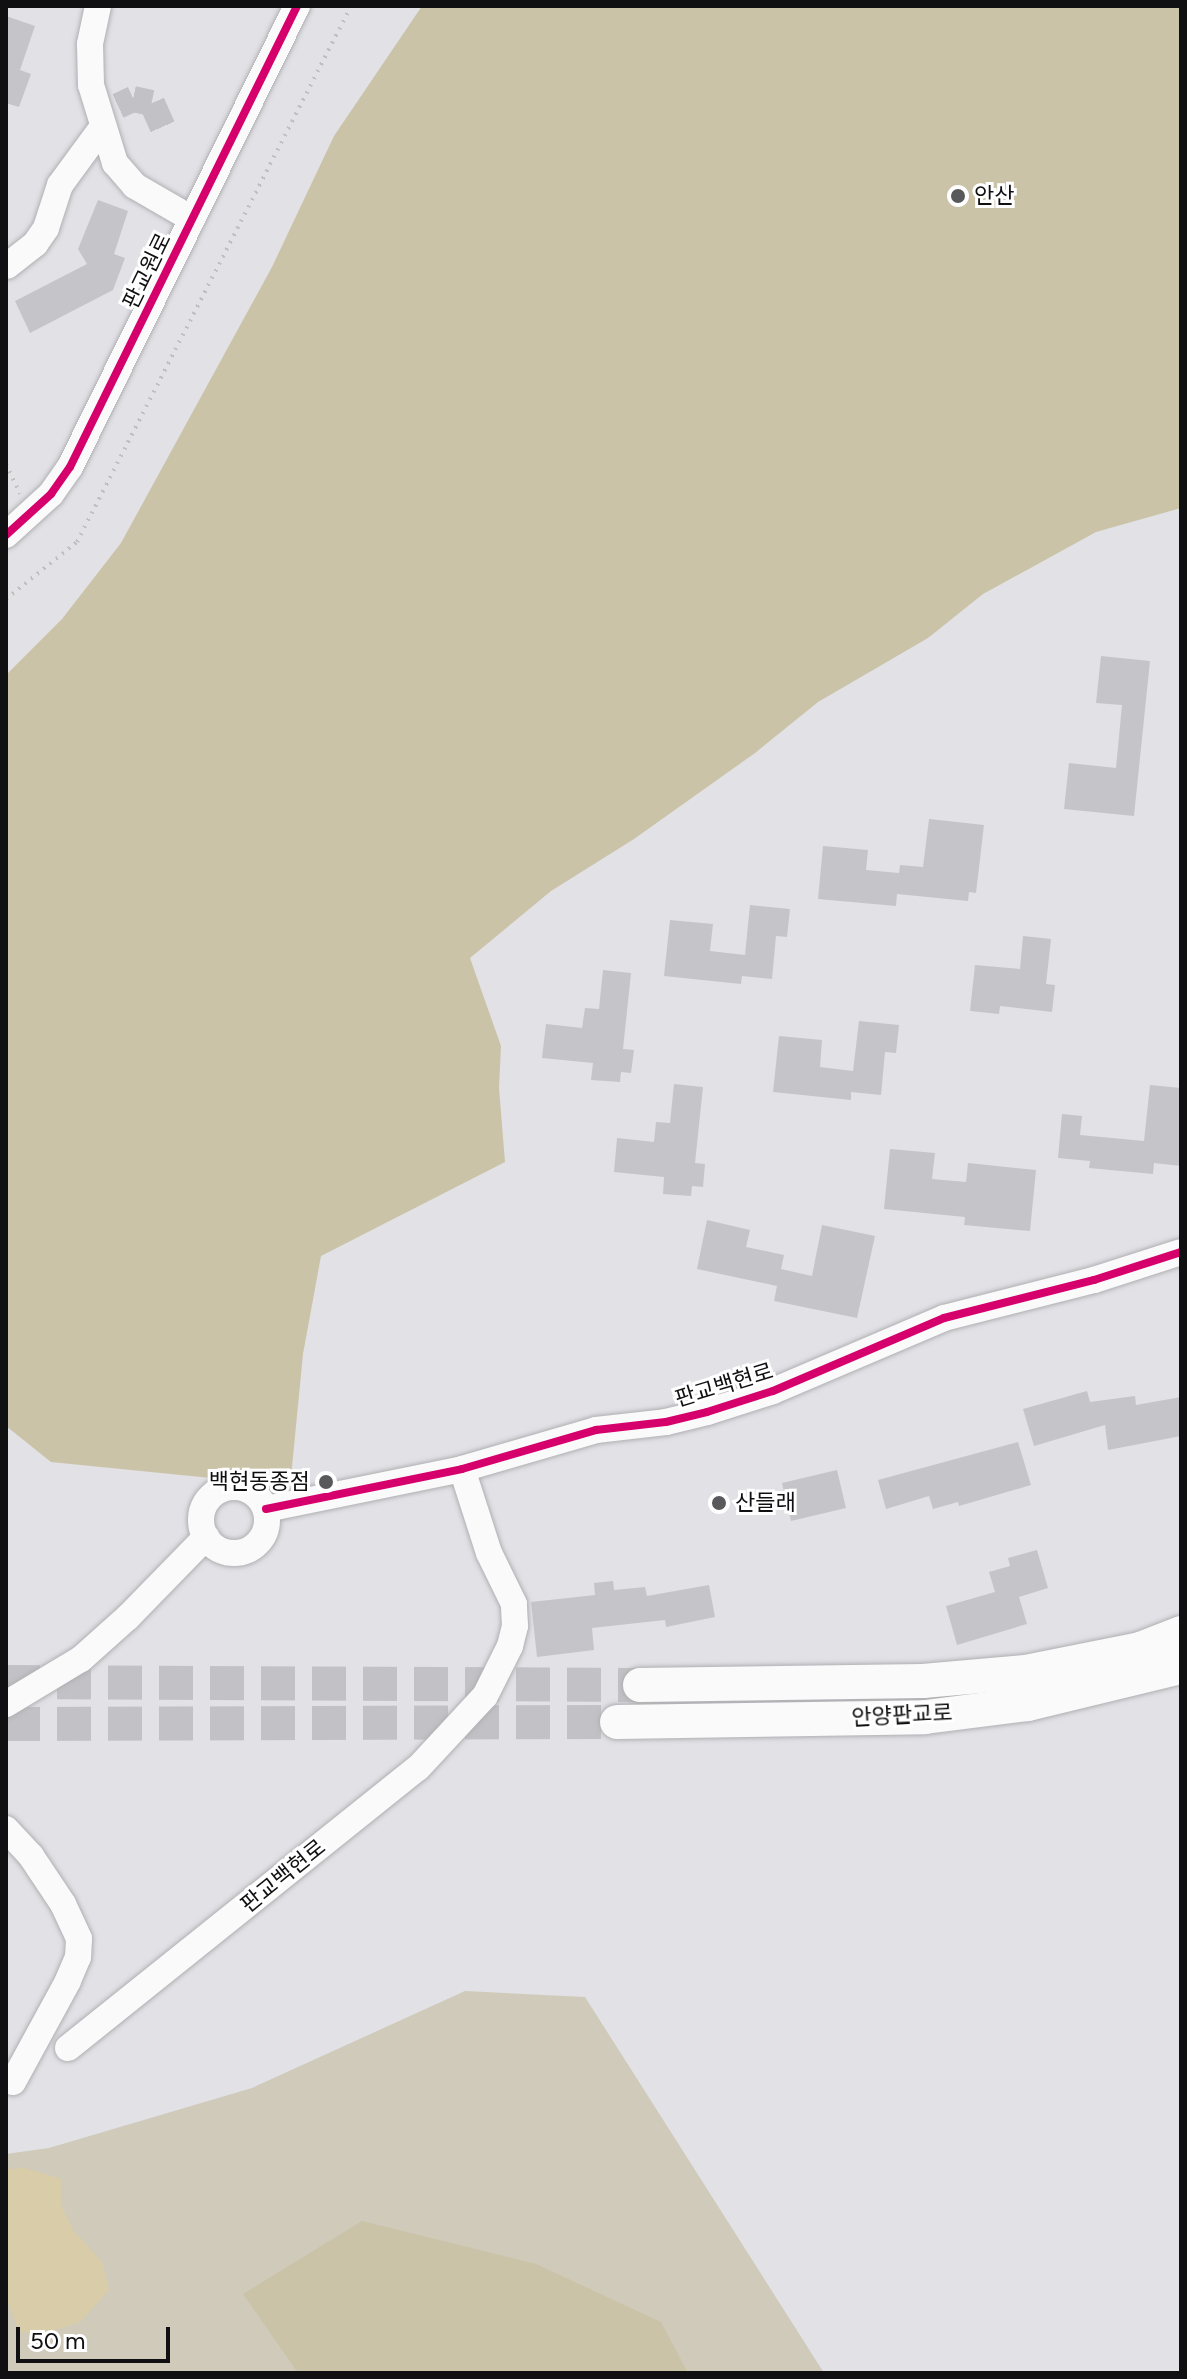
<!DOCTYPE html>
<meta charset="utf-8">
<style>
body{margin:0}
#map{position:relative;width:1187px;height:2379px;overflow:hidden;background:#e1e1e6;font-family:Figtree,"Noto Sans KR",sans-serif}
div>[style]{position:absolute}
.green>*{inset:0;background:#cfcaba}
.forest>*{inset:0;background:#cac3a7}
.water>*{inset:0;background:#d8cda8}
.building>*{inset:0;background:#c5c5c9}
.minor-tunnel>*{height:26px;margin-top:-13px;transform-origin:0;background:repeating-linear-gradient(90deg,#c2c2c6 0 26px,transparent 0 39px)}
.major-tunnel>*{height:34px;margin-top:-17px;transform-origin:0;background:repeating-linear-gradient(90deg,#c2c2c6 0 34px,transparent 0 51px)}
.path>*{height:4px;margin-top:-2px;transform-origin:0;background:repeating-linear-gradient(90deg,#c0c0c1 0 2px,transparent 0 8px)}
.roads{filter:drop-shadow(0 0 2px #b0b0b3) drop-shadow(0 0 2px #b0b0b3)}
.minor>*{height:26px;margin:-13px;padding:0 13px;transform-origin:13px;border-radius:13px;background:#fafafb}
.minor>.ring{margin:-13px;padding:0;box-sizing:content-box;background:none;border:26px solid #fafafb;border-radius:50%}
.major>*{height:34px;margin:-17px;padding:0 17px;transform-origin:17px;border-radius:17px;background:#fafafb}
.cycleway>*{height:8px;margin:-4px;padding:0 4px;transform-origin:4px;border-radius:4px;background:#d6006c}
.dots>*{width:22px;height:22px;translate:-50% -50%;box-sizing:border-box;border:4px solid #fff;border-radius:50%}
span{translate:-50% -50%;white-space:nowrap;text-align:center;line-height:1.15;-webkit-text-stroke:6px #fff;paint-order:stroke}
.poi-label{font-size:22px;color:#101012}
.left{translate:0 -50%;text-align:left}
.right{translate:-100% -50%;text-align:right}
.street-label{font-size:22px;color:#101012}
.frame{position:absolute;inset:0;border:8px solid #101012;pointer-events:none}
.scale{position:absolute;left:16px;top:2327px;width:154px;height:36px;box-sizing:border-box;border:4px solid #101012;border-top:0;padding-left:10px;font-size:24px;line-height:28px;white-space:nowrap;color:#101012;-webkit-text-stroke:6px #fff;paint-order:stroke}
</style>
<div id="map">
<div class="green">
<i style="clip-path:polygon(465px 1991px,585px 1997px,824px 2373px,6px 2373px,6px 2154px,49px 2148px,252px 2088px)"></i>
</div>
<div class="forest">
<i style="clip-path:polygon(422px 6px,1181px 6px,1181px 508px,1096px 532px,983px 594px,928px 638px,818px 702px,755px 753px,634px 839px,551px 891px,470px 958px,501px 1046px,499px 1088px,505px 1162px,321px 1256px,303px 1354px,291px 1477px,261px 1483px,51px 1462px,6px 1426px,6px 675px,62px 619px,121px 543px,272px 267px,334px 136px)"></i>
<i style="clip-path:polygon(362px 2221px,536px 2264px,661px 2322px,688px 2373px,298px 2373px,243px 2294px)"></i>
</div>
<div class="water">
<i style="clip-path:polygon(25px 2168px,61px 2179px,61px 2204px,73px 2230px,102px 2262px,109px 2290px,80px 2322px,41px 2335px,19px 2332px,6px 2296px,6px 2169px)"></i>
</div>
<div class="building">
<i style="clip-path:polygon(6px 16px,35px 26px,20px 70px,31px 74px,19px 107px,6px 103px)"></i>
<i style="clip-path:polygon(98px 200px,128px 211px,114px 254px,125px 258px,113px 290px,30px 333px,15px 301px,87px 264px,78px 249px)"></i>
<i style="clip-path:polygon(1101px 656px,1150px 661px,1134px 816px,1064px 809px,1069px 763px,1116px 768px,1122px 705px,1096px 703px)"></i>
<i style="clip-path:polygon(929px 819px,984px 825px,976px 893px,969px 892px,968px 901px,897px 894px,896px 906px,818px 899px,823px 846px,868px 850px,866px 870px,899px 873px,900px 865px,923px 867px)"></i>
<i style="clip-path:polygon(750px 905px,790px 909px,787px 937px,776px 936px,772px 979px,742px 976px,741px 984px,664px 976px,670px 920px,713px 924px,710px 951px,745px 955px)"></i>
<i style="clip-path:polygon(1023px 936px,1051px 939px,1046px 984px,1055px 985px,1052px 1012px,1000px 1006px,999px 1014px,970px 1011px,975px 965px,1020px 969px)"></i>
<i style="clip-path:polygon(603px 970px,631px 973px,623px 1049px,634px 1050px,631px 1073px,621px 1072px,620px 1082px,591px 1080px,593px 1063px,542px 1058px,546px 1024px,582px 1028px,585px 1008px,599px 1009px)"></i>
<i style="clip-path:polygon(859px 1021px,899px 1025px,896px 1053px,885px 1052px,881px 1095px,851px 1092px,851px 1100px,773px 1092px,779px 1036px,822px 1040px,820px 1067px,853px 1071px)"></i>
<i style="clip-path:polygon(674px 1084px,703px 1087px,695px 1163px,705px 1164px,703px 1187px,692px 1186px,691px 1196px,663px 1194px,664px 1177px,614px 1172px,617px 1138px,654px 1142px,656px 1122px,670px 1123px)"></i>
<i style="clip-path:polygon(1150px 1085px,1181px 1088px,1181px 1166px,1154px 1163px,1153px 1174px,1089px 1168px,1090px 1161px,1058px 1158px,1062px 1114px,1082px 1116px,1080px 1135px,1144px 1141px)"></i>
<i style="clip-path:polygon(890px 1149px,935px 1153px,932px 1179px,966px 1182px,968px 1163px,1036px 1170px,1030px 1231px,964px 1225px,965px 1217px,884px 1209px)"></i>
<i style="clip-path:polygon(707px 1220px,750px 1230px,746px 1247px,784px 1255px,781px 1269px,812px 1276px,822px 1225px,875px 1236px,857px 1318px,774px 1301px,777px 1286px,697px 1269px)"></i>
<i style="clip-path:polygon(1087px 1391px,1090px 1402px,1135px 1396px,1136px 1405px,1181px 1397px,1181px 1436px,1108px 1450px,1105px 1425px,1034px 1446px,1023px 1409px)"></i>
<i style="clip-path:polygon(1018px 1442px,1031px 1485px,959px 1506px,958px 1502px,933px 1509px,929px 1496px,886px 1509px,878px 1480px)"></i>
<i style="clip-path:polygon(837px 1470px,846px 1508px,791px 1521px,782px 1483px)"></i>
<i style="clip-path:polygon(1037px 1550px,1048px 1588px,1019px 1597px,1027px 1624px,957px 1645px,946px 1606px,995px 1592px,989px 1572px,1010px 1566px,1008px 1558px)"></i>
<i style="clip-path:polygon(613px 1581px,614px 1590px,645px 1587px,647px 1596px,709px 1585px,715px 1617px,666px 1627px,665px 1620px,592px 1628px,594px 1650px,537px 1657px,531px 1602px,595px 1595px,594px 1583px)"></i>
</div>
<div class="minor-tunnel">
<i style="left:118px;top:106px;width:17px;rotate:-25deg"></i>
<i style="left:133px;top:99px;width:19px;rotate:12deg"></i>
<i style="left:152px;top:103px;width:36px;rotate:66deg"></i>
</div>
<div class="major-tunnel">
<i style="left:6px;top:1682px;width:634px;rotate:0.27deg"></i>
<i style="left:6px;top:1724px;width:611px;rotate:-0.19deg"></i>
</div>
<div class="path">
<i style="left:6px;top:464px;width:33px;rotate:65deg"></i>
<i style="left:6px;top:599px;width:91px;rotate:-38.8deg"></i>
<i style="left:77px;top:542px;width:602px;rotate:-62.92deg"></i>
</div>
<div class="roads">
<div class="minor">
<i style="left:98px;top:6px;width:39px;rotate:102deg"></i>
<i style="left:90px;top:44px;width:41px;rotate:88.6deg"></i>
<i style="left:91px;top:85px;width:82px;rotate:72.9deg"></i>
<i style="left:115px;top:163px;width:30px;rotate:49deg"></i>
<i style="left:135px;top:186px;width:66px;rotate:30.1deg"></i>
<i style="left:7px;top:266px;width:36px;rotate:-38deg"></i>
<i style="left:35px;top:244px;width:19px;rotate:-55deg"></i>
<i style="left:46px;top:228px;width:45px;rotate:-72deg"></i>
<i style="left:60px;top:185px;width:69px;rotate:-53.8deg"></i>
<i style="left:6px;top:535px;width:61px;rotate:-42.3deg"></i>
<i style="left:51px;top:494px;width:33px;rotate:-55deg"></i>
<i style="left:70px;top:467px;width:514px;rotate:-63.78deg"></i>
<i class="ring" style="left:201px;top:1487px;width:40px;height:40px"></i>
<i style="left:266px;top:1509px;width:200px;rotate:-11.5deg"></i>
<i style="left:462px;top:1469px;width:140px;rotate:-16.2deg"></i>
<i style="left:596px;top:1430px;width:70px;rotate:-6.5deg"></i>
<i style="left:666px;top:1422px;width:42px;rotate:-13.7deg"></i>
<i style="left:707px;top:1412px;width:69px;rotate:-17.7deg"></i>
<i style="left:773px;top:1391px;width:186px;rotate:-23.1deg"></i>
<i style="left:944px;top:1318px;width:155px;rotate:-14.2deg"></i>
<i style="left:1094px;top:1280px;width:91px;rotate:-17.8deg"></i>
<i style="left:6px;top:1704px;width:87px;rotate:-31deg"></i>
<i style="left:81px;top:1659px;width:63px;rotate:-41.8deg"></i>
<i style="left:128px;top:1617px;width:112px;rotate:-45.7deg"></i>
<i style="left:6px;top:1829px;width:37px;rotate:47deg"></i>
<i style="left:31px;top:1856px;width:58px;rotate:56.3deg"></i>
<i style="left:63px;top:1904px;width:38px;rotate:65deg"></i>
<i style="left:79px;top:1939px;width:18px;rotate:93deg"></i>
<i style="left:78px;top:1957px;width:26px;rotate:113deg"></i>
<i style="left:68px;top:1981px;width:115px;rotate:118.6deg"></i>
<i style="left:68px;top:2048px;width:448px;rotate:-38.7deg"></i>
<i style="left:418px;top:1768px;width:98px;rotate:-47.1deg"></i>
<i style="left:485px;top:1696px;width:56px;rotate:-63.4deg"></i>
<i style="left:510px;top:1646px;width:21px;rotate:-76deg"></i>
<i style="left:515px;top:1626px;width:22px;rotate:-93deg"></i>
<i style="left:514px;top:1604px;width:57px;rotate:-116.1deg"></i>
<i style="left:489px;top:1553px;width:88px;rotate:-107.8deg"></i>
</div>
<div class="major">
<i style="left:640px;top:1685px;width:283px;rotate:-0.8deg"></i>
<i style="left:923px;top:1681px;width:103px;rotate:-5deg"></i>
<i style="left:1026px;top:1672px;width:116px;rotate:-11.4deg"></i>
<i style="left:1140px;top:1649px;width:44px;rotate:-21.3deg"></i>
<i style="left:617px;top:1722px;width:308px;rotate:-0.9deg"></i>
<i style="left:925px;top:1717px;width:104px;rotate:-7.2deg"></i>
<i style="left:1028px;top:1704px;width:157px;rotate:-13.6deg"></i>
</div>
</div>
<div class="cycleway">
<i style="left:6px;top:535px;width:61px;rotate:-42.3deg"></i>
<i style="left:51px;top:494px;width:33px;rotate:-55deg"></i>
<i style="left:70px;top:467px;width:514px;rotate:-63.78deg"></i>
<i style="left:266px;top:1509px;width:200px;rotate:-11.5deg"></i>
<i style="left:462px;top:1469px;width:140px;rotate:-16.2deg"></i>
<i style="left:596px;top:1430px;width:70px;rotate:-6.5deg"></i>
<i style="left:666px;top:1422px;width:42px;rotate:-13.7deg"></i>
<i style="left:707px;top:1412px;width:69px;rotate:-17.7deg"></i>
<i style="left:773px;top:1391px;width:186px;rotate:-23.1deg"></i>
<i style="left:944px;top:1318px;width:155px;rotate:-14.2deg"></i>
<i style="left:1094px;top:1280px;width:91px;rotate:-17.8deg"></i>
</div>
<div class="dots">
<i style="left:958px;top:196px;background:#59595c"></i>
<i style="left:326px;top:1482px;background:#59595c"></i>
<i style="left:719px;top:1503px;background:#59595c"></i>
</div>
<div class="poi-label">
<span class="left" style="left:974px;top:196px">안산</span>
<span class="right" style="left:310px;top:1482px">백현동종점</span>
<span class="left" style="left:735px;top:1503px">산들래</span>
</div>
<div class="street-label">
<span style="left:147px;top:271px;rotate:-64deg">판교원로</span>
<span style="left:724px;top:1385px;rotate:-17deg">판교백현로</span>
<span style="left:902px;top:1715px;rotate:-3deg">안양판교로</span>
<span style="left:283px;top:1876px;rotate:-39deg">판교백현로</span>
</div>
<div class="frame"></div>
<div class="scale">50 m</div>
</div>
